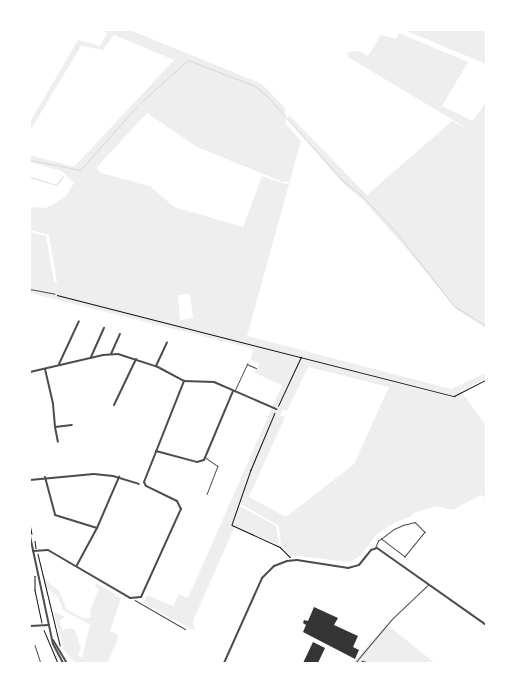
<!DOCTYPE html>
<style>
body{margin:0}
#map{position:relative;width:516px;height:693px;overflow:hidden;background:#fff;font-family:Commissioner,sans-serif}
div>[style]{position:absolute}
.green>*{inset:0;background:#eee}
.stream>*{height:1px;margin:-0.5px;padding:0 0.5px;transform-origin:0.5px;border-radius:0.5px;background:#d9d9d9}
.building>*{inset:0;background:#353535}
.path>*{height:0.5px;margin:-0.25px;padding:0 0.25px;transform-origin:0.25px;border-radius:0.25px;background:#111}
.service>*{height:0.5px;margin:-0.25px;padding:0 0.25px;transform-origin:0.25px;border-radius:0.25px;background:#4c4c4c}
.minor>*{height:2px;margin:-1px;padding:0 1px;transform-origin:1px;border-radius:1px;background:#4c4c4c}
span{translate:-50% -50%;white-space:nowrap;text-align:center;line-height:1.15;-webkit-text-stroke:5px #fff;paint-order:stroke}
.frame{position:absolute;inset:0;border:31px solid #fff;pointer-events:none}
</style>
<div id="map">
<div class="green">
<i style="clip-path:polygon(evenodd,101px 30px,130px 30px,262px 84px,285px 108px,286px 124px,301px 141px,247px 336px,451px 389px,486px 373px,486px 378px,461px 391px,486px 426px,486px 498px,481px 495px,452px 510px,437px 506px,413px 513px,412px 516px,394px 523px,377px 534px,359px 557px,349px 562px,290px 555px,281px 546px,279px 526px,241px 504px,240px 506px,276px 526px,279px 545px,235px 526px,193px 621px,195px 631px,143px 603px,147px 595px,173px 606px,179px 594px,188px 598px,282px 385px,255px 373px,259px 364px,250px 359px,254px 349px,30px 293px,30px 232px,46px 236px,54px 282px,57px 283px,49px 235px,30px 230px,30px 207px,45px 208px,52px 205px,66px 196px,74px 183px,62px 171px,30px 162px,30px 155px,74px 167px,174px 60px,114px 35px,103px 50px,81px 46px,30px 131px,30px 122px,78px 40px,100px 46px,107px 33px,101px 30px,147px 113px,197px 147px,283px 182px,287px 181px,290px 184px,285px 184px,262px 176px,243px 227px,174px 207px,150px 186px,101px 173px,96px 168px,147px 113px,101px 30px,190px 294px,193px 318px,180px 320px,178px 295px,190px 294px,101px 30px,308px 367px,389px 387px,354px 464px,286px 517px,249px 497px,285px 417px,280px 415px,283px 409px,287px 411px,308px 367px)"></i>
<i style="clip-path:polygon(403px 30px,486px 30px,486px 64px,419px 36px)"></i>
<i style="clip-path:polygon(399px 33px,468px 62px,442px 106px,473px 121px,486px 102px,486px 328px,456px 309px,406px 248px,363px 200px,345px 185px,288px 120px,289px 115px,367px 195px,452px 121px,473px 132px,348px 57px,347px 53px,358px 51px,368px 56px,381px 35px,396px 39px)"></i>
<i style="clip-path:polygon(42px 573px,48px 582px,59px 591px,67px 610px,85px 619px,91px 617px,90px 610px,99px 589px,95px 586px,96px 583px,121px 598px,110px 631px,118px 635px,117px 641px,107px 663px,75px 663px,64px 650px,53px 611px,65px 617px,59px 621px,63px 630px,70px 628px,75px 630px,81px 649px,78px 654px,82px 658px,90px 625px,63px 610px,58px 597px,45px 587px)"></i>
<i style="clip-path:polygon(386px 624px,435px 663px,353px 663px)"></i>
</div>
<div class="stream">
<i style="left:140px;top:103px;width:64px;rotate:-41.9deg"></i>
<i style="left:188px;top:60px;width:72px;rotate:21.2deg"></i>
<i style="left:255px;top:86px;width:16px;rotate:40deg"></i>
<i style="left:267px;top:96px;width:113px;rotate:48.2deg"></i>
<i style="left:342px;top:180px;width:23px;rotate:38deg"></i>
<i style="left:360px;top:194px;width:52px;rotate:46.5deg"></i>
<i style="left:396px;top:232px;width:94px;rotate:51.9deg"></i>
<i style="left:454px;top:306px;width:38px;rotate:32deg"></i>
<i style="left:30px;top:160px;width:51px;rotate:11.3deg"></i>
<i style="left:80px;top:170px;width:86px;rotate:-48.3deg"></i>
<i style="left:30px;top:177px;width:27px;rotate:17deg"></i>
<i style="left:56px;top:185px;width:11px;rotate:-52deg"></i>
</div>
<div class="building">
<i style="clip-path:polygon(314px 607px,338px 618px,334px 625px,358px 636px,353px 647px,359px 650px,355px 659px,303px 632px,306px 625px,303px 623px,304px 620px,308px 621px)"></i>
<i style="clip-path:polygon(313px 642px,325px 648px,318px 663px,303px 663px)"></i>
</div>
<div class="path">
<i style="left:57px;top:295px;width:410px;rotate:14.3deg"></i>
<i style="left:454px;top:396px;width:36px;rotate:-27deg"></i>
<i style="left:278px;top:406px;width:54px;rotate:-64.9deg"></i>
<i style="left:275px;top:413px;width:62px;rotate:112.8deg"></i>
<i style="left:251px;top:470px;width:58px;rotate:109.1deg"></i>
<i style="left:232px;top:525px;width:53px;rotate:24.6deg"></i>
<i style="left:280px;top:547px;width:14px;rotate:45deg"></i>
<i style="left:30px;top:524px;width:10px;rotate:79deg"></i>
<i style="left:35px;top:541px;width:7px;rotate:82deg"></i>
<i style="left:38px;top:554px;width:94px;rotate:76.4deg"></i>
<i style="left:35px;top:576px;width:14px;rotate:90deg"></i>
<i style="left:35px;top:590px;width:33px;rotate:78deg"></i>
<i style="left:44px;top:630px;width:36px;rotate:67deg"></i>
<i style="left:362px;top:661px;width:8px;rotate:14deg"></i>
</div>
<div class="service">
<i style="left:30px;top:289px;width:25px;rotate:11deg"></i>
<i style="left:235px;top:390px;width:29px;rotate:-65deg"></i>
<i style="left:247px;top:364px;width:10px;rotate:24deg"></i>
<i style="left:206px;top:458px;width:14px;rotate:34deg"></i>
<i style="left:218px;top:466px;width:30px;rotate:111deg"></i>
<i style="left:375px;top:548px;width:8px;rotate:-67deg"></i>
<i style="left:378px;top:541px;width:4px;rotate:-34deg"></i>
<i style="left:381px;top:539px;width:16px;rotate:-38deg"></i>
<i style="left:394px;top:529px;width:10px;rotate:-24deg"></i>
<i style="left:403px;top:525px;width:12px;rotate:-14deg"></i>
<i style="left:415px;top:522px;width:14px;rotate:45deg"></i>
<i style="left:425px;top:532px;width:32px;rotate:129deg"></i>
<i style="left:405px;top:557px;width:30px;rotate:-143deg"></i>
<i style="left:135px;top:600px;width:58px;rotate:30.1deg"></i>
<i style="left:35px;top:645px;width:19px;rotate:72deg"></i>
<i style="left:355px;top:663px;width:57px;rotate:-49.9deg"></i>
<i style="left:392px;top:619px;width:50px;rotate:-43.4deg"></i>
</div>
<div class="minor">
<i style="left:111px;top:354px;width:22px;rotate:-66deg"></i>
<i style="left:91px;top:357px;width:32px;rotate:-66deg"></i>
<i style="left:59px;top:364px;width:47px;rotate:-65.1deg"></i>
<i style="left:156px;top:366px;width:26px;rotate:-65deg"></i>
<i style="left:45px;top:369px;width:36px;rotate:77deg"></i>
<i style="left:53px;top:404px;width:23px;rotate:85deg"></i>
<i style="left:55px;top:427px;width:17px;rotate:-7deg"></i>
<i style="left:30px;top:372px;width:75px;rotate:-13.1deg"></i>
<i style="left:103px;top:355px;width:15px;rotate:-4deg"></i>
<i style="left:118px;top:354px;width:40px;rotate:18deg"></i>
<i style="left:156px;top:366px;width:32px;rotate:28deg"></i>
<i style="left:114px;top:405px;width:51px;rotate:-64.4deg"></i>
<i style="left:55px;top:427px;width:15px;rotate:79deg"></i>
<i style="left:156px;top:451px;width:42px;rotate:15deg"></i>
<i style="left:197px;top:462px;width:7px;rotate:-16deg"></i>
<i style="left:204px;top:460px;width:75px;rotate:-67.2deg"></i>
<i style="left:45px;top:477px;width:39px;rotate:75deg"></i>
<i style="left:55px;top:515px;width:44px;rotate:17.2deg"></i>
<i style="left:30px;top:480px;width:64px;rotate:-5.4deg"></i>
<i style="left:94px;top:474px;width:19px;rotate:6deg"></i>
<i style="left:113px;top:476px;width:27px;rotate:17deg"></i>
<i style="left:30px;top:536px;width:110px;rotate:78deg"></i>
<i style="left:53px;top:644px;width:21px;rotate:62deg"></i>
<i style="left:33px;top:551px;width:15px;rotate:-4deg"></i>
<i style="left:48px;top:550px;width:95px;rotate:30.3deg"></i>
<i style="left:130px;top:598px;width:11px;rotate:-5deg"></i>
<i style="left:141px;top:597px;width:97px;rotate:-65.6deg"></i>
<i style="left:181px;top:509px;width:9px;rotate:-117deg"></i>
<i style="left:177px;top:501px;width:34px;rotate:-154deg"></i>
<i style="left:146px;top:486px;width:4px;rotate:-117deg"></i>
<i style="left:144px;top:482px;width:109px;rotate:-68.4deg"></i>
<i style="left:184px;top:381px;width:30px;rotate:2deg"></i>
<i style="left:214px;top:382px;width:68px;rotate:23.5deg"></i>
<i style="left:77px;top:565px;width:42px;rotate:-61.6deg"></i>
<i style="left:97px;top:528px;width:56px;rotate:-66.7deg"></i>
<i style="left:30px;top:626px;width:19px;rotate:-3deg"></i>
<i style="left:53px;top:640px;width:27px;rotate:59deg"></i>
<i style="left:224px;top:663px;width:93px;rotate:-65.9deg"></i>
<i style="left:262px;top:578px;width:17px;rotate:-45deg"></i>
<i style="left:274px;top:566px;width:14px;rotate:-21deg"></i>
<i style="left:287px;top:561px;width:10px;rotate:-6deg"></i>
<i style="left:297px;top:560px;width:52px;rotate:8.9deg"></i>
<i style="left:348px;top:568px;width:11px;rotate:-15deg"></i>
<i style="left:359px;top:565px;width:19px;rotate:-51deg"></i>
<i style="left:371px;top:550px;width:6px;rotate:-18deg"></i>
<i style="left:377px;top:548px;width:133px;rotate:35.2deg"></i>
</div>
<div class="frame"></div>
</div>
